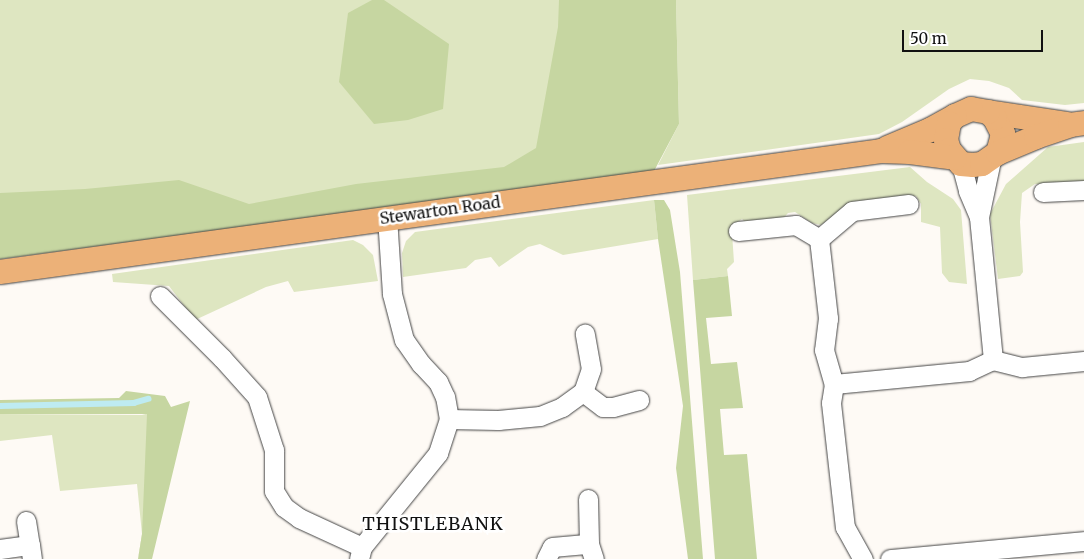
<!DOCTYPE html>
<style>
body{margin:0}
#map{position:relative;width:1084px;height:559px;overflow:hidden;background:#fefaf5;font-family:Merriweather,serif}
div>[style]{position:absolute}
.green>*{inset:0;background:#dee6c1}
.forest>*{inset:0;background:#c6d6a1}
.stream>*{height:5.5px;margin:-2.75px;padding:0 2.75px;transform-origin:2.75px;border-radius:2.75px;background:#beebf1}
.roads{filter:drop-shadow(0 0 1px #444) drop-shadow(0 0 1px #444)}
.minor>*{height:19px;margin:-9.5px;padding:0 9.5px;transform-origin:9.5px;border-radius:9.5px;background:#fff}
.major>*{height:24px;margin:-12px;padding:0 12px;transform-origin:12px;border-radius:12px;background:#ecb178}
span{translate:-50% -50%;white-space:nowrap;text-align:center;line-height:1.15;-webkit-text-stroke:5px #fff;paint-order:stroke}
.street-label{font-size:16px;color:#111}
.neighbourhood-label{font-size:18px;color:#111;letter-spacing:1px}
.scale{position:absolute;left:902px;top:30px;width:141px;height:22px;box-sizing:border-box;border:2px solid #111;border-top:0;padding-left:6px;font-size:15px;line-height:18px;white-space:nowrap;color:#111;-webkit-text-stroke:4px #fff;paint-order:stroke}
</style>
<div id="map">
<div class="green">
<i style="clip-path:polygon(0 0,612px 0,587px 181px,0 259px)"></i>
<i style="clip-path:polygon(676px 0,1084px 0,1084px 103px,1065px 105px,1022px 100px,1009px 88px,989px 81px,970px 79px,949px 89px,902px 122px,879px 134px,658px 165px,679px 124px)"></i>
<i style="clip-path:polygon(1084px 142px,1084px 185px,1035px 184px,1022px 193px,1020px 222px,1023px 272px,1020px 276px,998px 279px,990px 214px,1006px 184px,1048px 147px)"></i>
<i style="clip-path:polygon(910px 167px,927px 182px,953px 199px,961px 210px,967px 284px,949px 282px,942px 273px,940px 227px,921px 222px,921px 204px,916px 196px,852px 202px,821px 225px,812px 223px,795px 212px,788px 213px,780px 222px,749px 226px,742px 219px,735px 224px,732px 233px,734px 262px,727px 269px,728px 276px,693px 280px,687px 195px)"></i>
<i style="clip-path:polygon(654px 200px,658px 239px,563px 255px,540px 244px,528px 247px,499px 267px,491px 257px,475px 260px,466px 268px,403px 277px,402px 253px,406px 241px,415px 232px)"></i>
<i style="clip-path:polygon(353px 240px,363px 245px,373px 255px,378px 281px,294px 292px,288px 281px,266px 287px,195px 320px,169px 286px,113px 282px,112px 274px)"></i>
<i style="clip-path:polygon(171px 407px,138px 559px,142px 534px,137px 484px,60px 491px,52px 435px,0 441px,0 414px,142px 415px)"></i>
</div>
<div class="forest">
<i style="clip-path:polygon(372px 0,384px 0,449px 44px,443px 109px,408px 120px,374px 124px,339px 82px,348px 13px)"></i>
<i style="clip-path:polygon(559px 0,676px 0,679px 124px,653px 173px,0 259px,0 193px,85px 189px,179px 180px,249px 204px,356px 184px,504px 167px,536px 148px,558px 27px)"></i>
<i style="clip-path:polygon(654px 200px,664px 200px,670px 210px,680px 272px,703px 559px,688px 559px,676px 468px,683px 406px,658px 239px)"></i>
<i style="clip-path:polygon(728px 276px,732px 316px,706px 318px,711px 364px,737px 362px,743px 408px,720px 409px,724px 455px,747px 454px,757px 559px,715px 559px,693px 280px)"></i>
<i style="clip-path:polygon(126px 391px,165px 396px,171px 407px,190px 401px,152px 559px,138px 559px,142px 534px,147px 414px,0 414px,0 400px,119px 398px)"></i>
</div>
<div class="stream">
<i style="left:0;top:406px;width:134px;rotate:-1.3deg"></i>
<i style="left:134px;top:403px;width:15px;rotate:-16deg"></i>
</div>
<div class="roads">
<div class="minor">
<i style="left:961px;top:164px;width:28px;rotate:75deg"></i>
<i style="left:968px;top:191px;width:28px;rotate:67deg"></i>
<i style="left:979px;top:217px;width:144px;rotate:84.4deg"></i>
<i style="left:1043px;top:192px;width:41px;rotate:-2.8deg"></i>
<i style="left:979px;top:217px;width:58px;rotate:-78.1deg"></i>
<i style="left:738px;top:231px;width:58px;rotate:-5.9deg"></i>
<i style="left:796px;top:225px;width:27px;rotate:31deg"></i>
<i style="left:819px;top:239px;width:80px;rotate:83.5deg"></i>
<i style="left:828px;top:318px;width:32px;rotate:97deg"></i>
<i style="left:824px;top:350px;width:35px;rotate:74deg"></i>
<i style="left:834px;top:384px;width:19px;rotate:99deg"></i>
<i style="left:831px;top:403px;width:125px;rotate:83.6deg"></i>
<i style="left:845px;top:527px;width:37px;rotate:61deg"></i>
<i style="left:819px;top:239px;width:43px;rotate:-40.3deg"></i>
<i style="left:852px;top:211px;width:57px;rotate:-7deg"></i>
<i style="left:160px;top:296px;width:88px;rotate:45deg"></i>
<i style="left:222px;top:358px;width:52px;rotate:48.1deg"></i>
<i style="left:257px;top:397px;width:56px;rotate:72.2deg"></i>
<i style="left:274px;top:450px;width:41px;rotate:90deg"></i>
<i style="left:274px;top:491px;width:19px;rotate:58deg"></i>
<i style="left:284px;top:507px;width:19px;rotate:36deg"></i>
<i style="left:299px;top:518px;width:69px;rotate:24.7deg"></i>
<i style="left:834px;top:384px;width:136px;rotate:-5.5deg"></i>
<i style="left:969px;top:371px;width:26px;rotate:-25deg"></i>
<i style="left:993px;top:360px;width:30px;rotate:14deg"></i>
<i style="left:1022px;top:367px;width:62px;rotate:-5.5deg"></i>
<i style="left:583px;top:392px;width:25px;rotate:37deg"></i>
<i style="left:603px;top:407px;width:10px"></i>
<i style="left:613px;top:407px;width:27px;rotate:-15deg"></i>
<i style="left:449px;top:419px;width:49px;rotate:1.2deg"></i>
<i style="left:498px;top:420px;width:42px;rotate:-5.4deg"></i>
<i style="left:540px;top:416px;width:24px;rotate:-22deg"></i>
<i style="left:562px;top:407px;width:26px;rotate:-36deg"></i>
<i style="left:583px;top:392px;width:24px;rotate:-71deg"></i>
<i style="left:591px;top:369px;width:36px;rotate:-100deg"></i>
<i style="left:588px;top:499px;width:45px;rotate:88.7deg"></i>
<i style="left:589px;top:544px;width:16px;rotate:72deg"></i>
<i style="left:26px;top:521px;width:24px;rotate:81deg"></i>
<i style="left:0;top:549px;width:30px;rotate:-8deg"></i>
<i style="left:30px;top:545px;width:14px;rotate:82deg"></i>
<i style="left:359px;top:559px;width:12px;rotate:-76deg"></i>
<i style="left:362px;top:547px;width:121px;rotate:-51deg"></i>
<i style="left:438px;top:453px;width:36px;rotate:-72deg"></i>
<i style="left:449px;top:419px;width:22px;rotate:-100deg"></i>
<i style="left:445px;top:397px;width:17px;rotate:-115deg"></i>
<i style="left:438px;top:382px;width:25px;rotate:-133deg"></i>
<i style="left:421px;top:364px;width:29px;rotate:-125deg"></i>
<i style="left:404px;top:340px;width:48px;rotate:-104.6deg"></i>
<i style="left:392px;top:294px;width:77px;rotate:-93.7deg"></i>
<i style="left:546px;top:559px;width:13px;rotate:-63deg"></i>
<i style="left:552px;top:547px;width:37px;rotate:-5deg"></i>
<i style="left:890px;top:559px;width:195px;rotate:-5.3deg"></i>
</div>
<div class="major">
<i style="left:988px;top:112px;width:79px;rotate:8.7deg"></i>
<i style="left:887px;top:148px;width:47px;rotate:-22.7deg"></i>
<i style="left:930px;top:130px;width:29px;rotate:-29deg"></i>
<i style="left:998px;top:153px;width:20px;rotate:-75deg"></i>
<i style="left:1003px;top:134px;width:18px;rotate:-117deg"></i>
<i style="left:995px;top:118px;width:9px;rotate:-139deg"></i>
<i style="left:988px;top:112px;width:17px;rotate:-170deg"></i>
<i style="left:971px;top:109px;width:17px;rotate:156deg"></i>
<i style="left:955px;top:116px;width:9px;rotate:131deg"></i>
<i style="left:949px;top:123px;width:17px;rotate:100deg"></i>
<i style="left:946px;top:140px;width:10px;rotate:73deg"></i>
<i style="left:949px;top:150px;width:18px;rotate:49deg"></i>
<i style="left:961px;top:164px;width:12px;rotate:5deg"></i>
<i style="left:973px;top:165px;width:9px;rotate:-6deg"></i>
<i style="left:982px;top:164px;width:19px;rotate:-35deg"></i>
<i style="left:998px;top:153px;width:41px;rotate:-22.8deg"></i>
<i style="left:1036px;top:137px;width:36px;rotate:-19deg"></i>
<i style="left:1070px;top:125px;width:14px;rotate:-8deg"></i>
<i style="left:0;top:272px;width:889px;rotate:-7.82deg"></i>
<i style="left:881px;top:151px;width:29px;rotate:2deg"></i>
<i style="left:910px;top:152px;width:45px;rotate:7.6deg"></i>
</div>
</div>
<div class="street-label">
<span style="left:440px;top:210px;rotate:-8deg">Stewarton Road</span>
</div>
<div class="neighbourhood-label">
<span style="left:433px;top:524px">THISTLEBANK</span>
</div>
<div class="scale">50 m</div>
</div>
